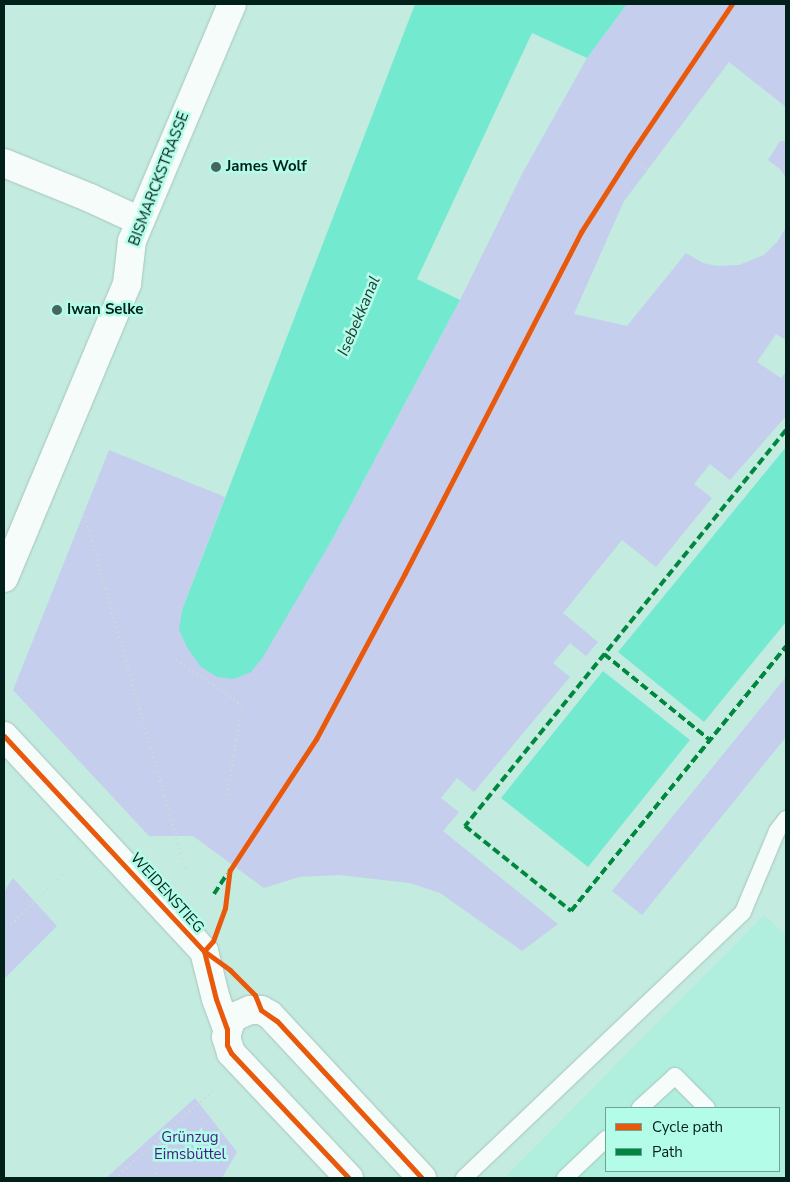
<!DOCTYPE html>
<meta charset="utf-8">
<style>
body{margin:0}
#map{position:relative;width:790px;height:1182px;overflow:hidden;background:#c4ebe0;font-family:"Nunito Sans",sans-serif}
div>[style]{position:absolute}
.built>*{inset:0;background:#b0efde}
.green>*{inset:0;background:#c5ceed}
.water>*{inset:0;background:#73ead0}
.path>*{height:3px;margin-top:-1.5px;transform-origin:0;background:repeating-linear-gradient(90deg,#cddbd7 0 1px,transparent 0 5px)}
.roads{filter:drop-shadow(0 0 1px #a6c5bd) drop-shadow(0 0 1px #a6c5bd)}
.lane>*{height:16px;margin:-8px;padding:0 8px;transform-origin:8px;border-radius:8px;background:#f6fcfa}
.street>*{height:28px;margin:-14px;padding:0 14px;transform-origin:14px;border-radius:14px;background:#f6fcfa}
.quiet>*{height:4px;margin-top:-2px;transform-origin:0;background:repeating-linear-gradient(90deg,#00873e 0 8px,transparent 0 12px)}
.cycleway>*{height:5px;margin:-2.5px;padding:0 2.5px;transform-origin:2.5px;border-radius:2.5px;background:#e8590c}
.dots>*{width:14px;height:14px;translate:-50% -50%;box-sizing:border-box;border:2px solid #b3fce8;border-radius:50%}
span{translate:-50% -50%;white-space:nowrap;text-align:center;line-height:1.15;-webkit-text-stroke:5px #b3fce8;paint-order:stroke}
.poi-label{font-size:15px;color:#02201a;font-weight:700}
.left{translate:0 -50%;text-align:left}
.street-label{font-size:15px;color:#02201a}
.park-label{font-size:15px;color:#491b89}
.water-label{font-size:16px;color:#223c35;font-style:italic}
.frame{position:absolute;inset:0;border:5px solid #02201a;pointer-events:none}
.legend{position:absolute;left:605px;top:1107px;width:175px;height:65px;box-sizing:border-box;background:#b3fce8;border:1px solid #6ca496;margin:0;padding:6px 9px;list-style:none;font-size:15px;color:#02201a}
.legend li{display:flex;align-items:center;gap:10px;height:25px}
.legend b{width:25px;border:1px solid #6ca496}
</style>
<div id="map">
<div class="built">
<i style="clip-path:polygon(evenodd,764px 915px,786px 935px,786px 1178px,504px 1178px,764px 915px,606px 1108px,779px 1108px,779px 1171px,606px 1171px,606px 1108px)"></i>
</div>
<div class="green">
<i style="clip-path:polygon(627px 4px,786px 4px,786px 107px,729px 62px,624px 201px,574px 314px,627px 326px,686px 253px,703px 263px,717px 266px,739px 265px,764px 255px,778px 241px,786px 227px,786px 340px,776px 334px,757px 362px,781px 378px,786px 372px,786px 416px,730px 480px,710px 464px,694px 484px,712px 498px,656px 567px,622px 540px,563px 613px,598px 642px,586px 656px,570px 643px,553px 663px,570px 677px,474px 792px,457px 778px,441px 798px,459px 812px,443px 831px,558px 924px,522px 951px,440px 893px,410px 883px,339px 875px,299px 877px,264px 888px,193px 836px,149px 836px,13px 690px,109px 450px,225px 497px,182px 610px,251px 672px,333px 538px,460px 300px,522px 174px,587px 58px)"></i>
<i style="clip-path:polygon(780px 141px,786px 141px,786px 178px,780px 169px,768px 160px)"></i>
<i style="clip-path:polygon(786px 677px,786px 737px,642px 915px,612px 891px)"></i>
<i style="clip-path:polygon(13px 878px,57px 926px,4px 979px,4px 892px)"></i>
<i style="clip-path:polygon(195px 1098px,237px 1152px,222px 1178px,106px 1178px)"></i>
</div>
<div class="water">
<i style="clip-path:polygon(415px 4px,627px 4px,587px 58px,532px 33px,417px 279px,460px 300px,333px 538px,263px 657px,251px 672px,234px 679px,217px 677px,200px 666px,187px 647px,179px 630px,182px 610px)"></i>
<i style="clip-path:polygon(786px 447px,786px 622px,704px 722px,618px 652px)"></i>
<i style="clip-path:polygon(603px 671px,690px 740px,588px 867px,501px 798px)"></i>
</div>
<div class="path">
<i style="left:630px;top:155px;width:23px;rotate:40deg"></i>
<i style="left:82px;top:506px;width:376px;rotate:74.1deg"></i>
<i style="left:176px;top:659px;width:80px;rotate:34.9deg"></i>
<i style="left:242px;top:705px;width:91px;rotate:99.5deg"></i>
<i style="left:4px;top:931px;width:83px;rotate:-44.5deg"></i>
<i style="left:115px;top:1178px;width:137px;rotate:-42deg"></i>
<i style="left:156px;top:1178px;width:41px;rotate:-84.4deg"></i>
</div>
<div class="roads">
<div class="lane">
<i style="left:640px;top:1108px;width:47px;rotate:-42.4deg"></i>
<i style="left:675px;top:1076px;width:45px;rotate:45deg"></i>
<i style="left:464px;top:1178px;width:385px;rotate:-43.6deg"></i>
<i style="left:743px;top:912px;width:88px;rotate:-67.2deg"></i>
<i style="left:777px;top:831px;width:15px;rotate:-53deg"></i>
<i style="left:565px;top:1178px;width:57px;rotate:-43.6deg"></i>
</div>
<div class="street">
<i style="left:4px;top:163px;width:93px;rotate:22.1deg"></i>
<i style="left:90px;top:198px;width:55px;rotate:24.7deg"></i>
<i style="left:4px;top:578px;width:319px;rotate:-67.3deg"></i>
<i style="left:127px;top:284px;width:43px;rotate:-83.4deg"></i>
<i style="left:132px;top:241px;width:257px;rotate:-67.1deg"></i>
<i style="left:4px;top:736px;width:294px;rotate:47.1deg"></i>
<i style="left:204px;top:951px;width:49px;rotate:76deg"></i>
<i style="left:216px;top:999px;width:32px;rotate:70deg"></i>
<i style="left:349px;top:1178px;width:172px;rotate:-133.3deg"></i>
<i style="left:231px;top:1053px;width:17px;rotate:-107deg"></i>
<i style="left:226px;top:1037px;width:17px;rotate:-73deg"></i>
<i style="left:231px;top:1021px;width:7px;rotate:-45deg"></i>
<i style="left:236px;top:1016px;width:15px;rotate:-23deg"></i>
<i style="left:250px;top:1010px;width:11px"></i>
<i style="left:261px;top:1010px;width:10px;rotate:29deg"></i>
<i style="left:270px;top:1015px;width:223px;rotate:47deg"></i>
</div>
</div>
<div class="quiet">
<i style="left:786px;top:430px;width:510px;rotate:129.03deg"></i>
<i style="left:465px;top:826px;width:136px;rotate:38.7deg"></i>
<i style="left:571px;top:911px;width:341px;rotate:-50.9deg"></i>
<i style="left:604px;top:654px;width:136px;rotate:39.1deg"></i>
<i style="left:214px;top:894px;width:24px;rotate:-57deg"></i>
</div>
<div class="cycleway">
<i style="left:4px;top:736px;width:294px;rotate:47.1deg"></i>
<i style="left:204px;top:951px;width:49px;rotate:76deg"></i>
<i style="left:216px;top:999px;width:32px;rotate:70deg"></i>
<i style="left:227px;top:1029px;width:16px;rotate:90deg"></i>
<i style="left:227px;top:1045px;width:9px;rotate:63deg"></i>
<i style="left:231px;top:1053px;width:172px;rotate:46.7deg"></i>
<i style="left:204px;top:951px;width:13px;rotate:-48deg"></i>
<i style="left:213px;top:941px;width:35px;rotate:-70deg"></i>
<i style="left:225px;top:908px;width:38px;rotate:-83deg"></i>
<i style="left:230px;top:870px;width:157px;rotate:-56.7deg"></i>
<i style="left:316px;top:739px;width:188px;rotate:-61.8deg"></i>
<i style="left:405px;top:573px;width:384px;rotate:-62.7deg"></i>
<i style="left:581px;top:232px;width:91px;rotate:-57.5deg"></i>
<i style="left:630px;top:155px;width:182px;rotate:-56deg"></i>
<i style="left:204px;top:951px;width:32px;rotate:36deg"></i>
<i style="left:230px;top:970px;width:35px;rotate:45deg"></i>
<i style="left:255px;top:995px;width:16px;rotate:68deg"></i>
<i style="left:261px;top:1010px;width:19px;rotate:35deg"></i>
<i style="left:277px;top:1021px;width:214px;rotate:47.3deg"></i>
</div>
<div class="dots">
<i style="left:216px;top:167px;background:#46675f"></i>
<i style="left:57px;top:310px;background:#46675f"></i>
</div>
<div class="poi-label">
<span class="left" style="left:226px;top:167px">James Wolf</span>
<span class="left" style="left:67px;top:310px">Iwan Selke</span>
</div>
<div class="street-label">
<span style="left:159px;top:179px;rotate:-69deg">BISMARCKSTRASSE</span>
<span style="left:167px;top:893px;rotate:48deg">WEIDENSTIEG</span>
</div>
<div class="park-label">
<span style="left:190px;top:1146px">Grünzug<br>Eimsbüttel</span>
</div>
<div class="water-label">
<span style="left:359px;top:316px;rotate:-67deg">Isebekkanal</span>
</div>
<div class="frame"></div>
<ul class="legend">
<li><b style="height:6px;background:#e8590c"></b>Cycle path</li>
<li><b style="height:6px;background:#00873e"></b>Path</li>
</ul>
</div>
